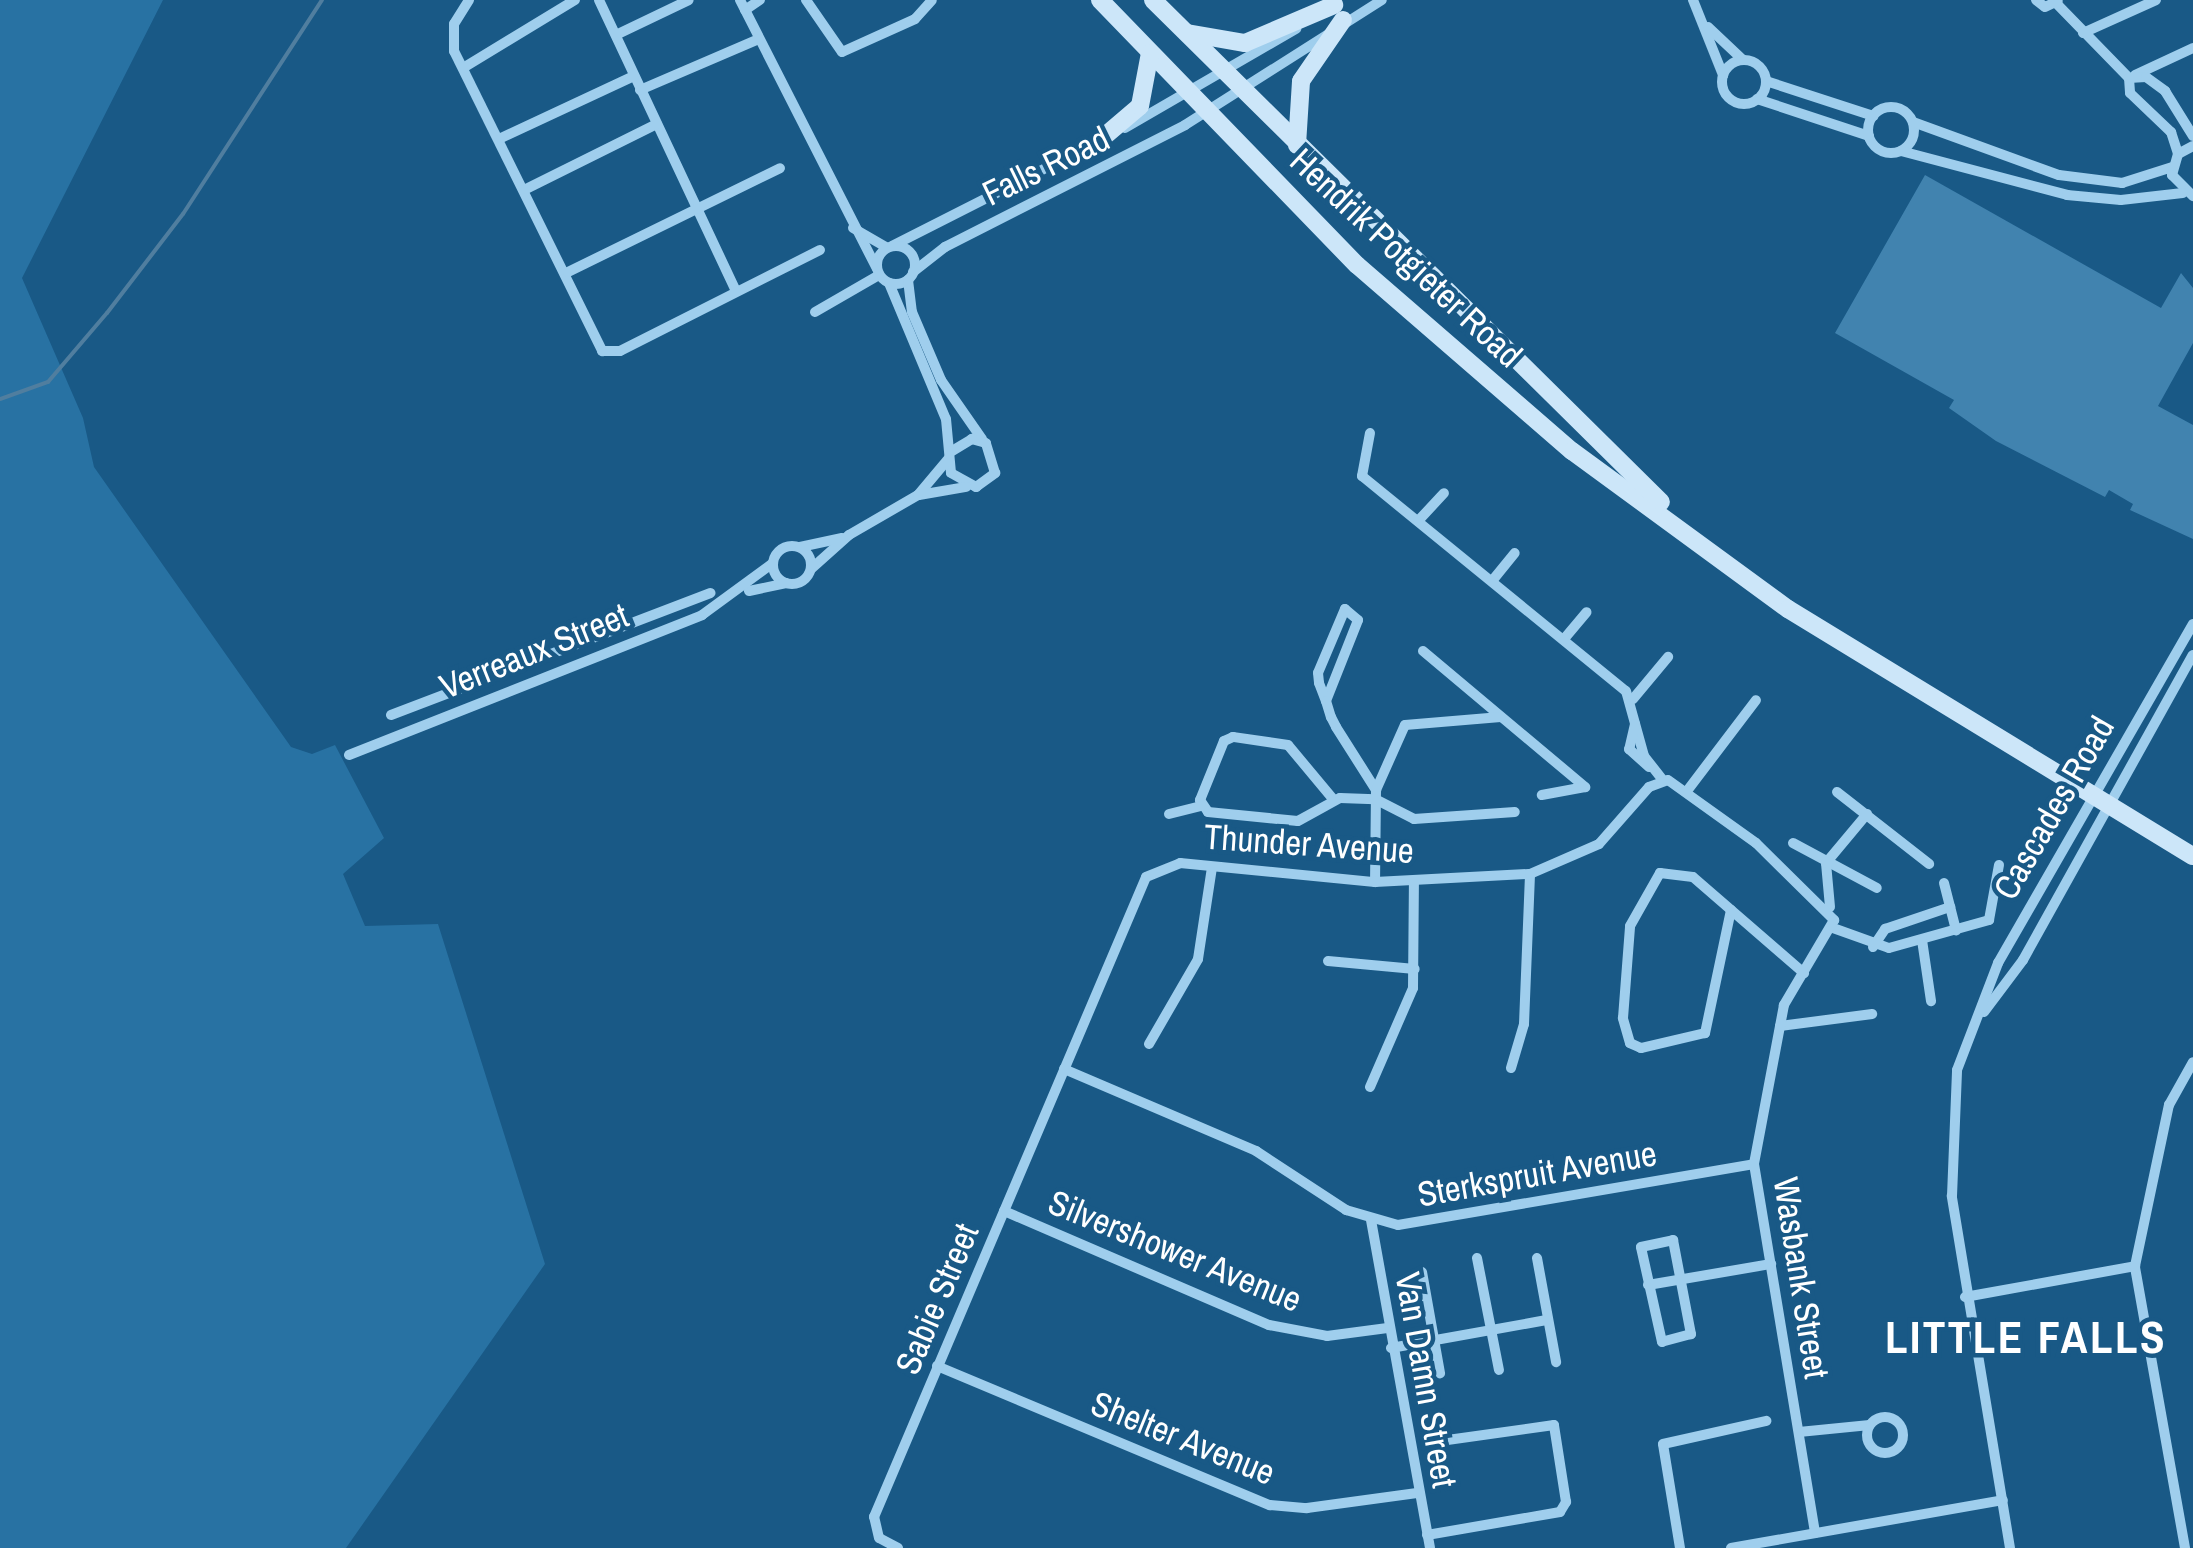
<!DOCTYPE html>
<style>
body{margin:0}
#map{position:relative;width:2193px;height:1548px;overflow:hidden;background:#195986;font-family:"Archivo Narrow",sans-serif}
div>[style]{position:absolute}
.green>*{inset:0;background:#2872a3}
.stream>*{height:4px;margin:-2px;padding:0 2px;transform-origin:2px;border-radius:2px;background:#507e9f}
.building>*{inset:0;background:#4183af}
.street>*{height:10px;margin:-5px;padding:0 5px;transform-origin:5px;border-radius:5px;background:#9fceed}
.street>.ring{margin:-5px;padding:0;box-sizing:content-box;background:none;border:10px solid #9fceed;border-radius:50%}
.secondary>*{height:18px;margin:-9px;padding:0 9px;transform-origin:9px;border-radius:9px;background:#cce6f9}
span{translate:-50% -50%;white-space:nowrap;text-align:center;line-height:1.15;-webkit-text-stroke:9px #195986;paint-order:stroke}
.street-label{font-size:35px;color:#fff}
.district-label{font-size:45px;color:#fff;font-weight:700;letter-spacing:2.5px}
</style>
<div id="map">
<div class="green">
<i style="clip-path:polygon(0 0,163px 0,22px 278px,83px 418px,94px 467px,291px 747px,312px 754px,335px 745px,384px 838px,343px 874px,365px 926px,438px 924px,545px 1264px,346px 1548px,0 1548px)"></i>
</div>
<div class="stream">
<i style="left:0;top:399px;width:51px;rotate:-19.5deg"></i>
<i style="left:48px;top:382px;width:91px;rotate:-49.5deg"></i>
<i style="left:107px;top:313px;width:125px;rotate:-52.5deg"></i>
<i style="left:183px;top:214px;width:255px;rotate:-57deg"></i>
</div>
<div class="building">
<i style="clip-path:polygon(1925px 175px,2161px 308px,2181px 273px,2193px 288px,2193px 343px,2158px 406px,2193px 425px,2193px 539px,2130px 510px,2133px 504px,2109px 490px,2105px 497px,1996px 441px,1949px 408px,1954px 400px,1835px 333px)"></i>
</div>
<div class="street">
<i style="left:469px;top:0;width:28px;rotate:122deg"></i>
<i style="left:454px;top:24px;width:27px;rotate:90deg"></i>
<i style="left:454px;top:51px;width:335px;rotate:63.7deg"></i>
<i style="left:602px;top:351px;width:18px"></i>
<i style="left:620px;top:351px;width:224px;rotate:-26.8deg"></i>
<i style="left:599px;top:0;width:322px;rotate:64.8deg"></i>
<i style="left:740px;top:0;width:302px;rotate:63deg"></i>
<i style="left:806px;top:0;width:63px;rotate:55.3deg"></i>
<i style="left:842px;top:52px;width:80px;rotate:-24.3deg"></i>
<i style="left:915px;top:19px;width:25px;rotate:-48deg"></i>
<i style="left:1693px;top:0;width:81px;rotate:68.2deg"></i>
<i style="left:2036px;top:0;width:11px;rotate:38deg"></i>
<i style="left:2045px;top:7px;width:14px;rotate:-25deg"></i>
<i style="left:2056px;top:3px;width:105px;rotate:45.8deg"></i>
<i style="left:2129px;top:78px;width:15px;rotate:86deg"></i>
<i style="left:2130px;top:93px;width:57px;rotate:43.6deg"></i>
<i style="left:2171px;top:132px;width:23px;rotate:72deg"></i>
<i style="left:745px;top:10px;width:18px;rotate:-34deg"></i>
<i style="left:1708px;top:27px;width:48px;rotate:43.3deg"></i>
<i style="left:620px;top:33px;width:76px;rotate:-25.6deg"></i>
<i style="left:2083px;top:33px;width:80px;rotate:-24.3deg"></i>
<i class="ring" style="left:1722px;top:60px;width:34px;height:34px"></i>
<i style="left:463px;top:68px;width:131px;rotate:-31.3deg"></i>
<i style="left:2135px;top:75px;width:64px;rotate:-25deg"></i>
<i style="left:2129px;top:78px;width:17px;rotate:-3deg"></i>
<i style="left:2146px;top:77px;width:24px;rotate:36deg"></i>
<i style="left:2165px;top:91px;width:53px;rotate:58.1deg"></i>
<i style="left:1766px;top:81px;width:113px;rotate:18.1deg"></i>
<i style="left:640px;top:90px;width:129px;rotate:-23.2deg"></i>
<i style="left:1757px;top:99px;width:118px;rotate:18.3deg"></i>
<i class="ring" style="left:1868px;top:107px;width:36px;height:36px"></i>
<i style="left:1913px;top:122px;width:155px;rotate:20deg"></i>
<i style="left:2059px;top:175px;width:64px;rotate:7.2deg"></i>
<i style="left:2122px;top:183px;width:52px;rotate:-17.7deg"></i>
<i style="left:1125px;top:128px;width:198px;rotate:-30.1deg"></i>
<i style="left:501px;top:138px;width:147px;rotate:-25deg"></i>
<i style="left:2193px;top:146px;width:17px;rotate:152deg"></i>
<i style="left:2178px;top:154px;width:22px;rotate:106deg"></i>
<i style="left:2172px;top:175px;width:30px;rotate:45deg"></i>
<i style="left:1901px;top:151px;width:172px;rotate:14.8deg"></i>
<i style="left:2067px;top:195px;width:54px;rotate:5.3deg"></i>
<i style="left:2121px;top:200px;width:62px;rotate:-6.4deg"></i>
<i style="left:526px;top:189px;width:146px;rotate:-26.4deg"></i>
<i style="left:853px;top:228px;width:39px;rotate:30deg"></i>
<i style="left:892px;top:246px;width:239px;rotate:-26.9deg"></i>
<i class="ring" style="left:877px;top:246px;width:28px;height:28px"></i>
<i style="left:568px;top:272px;width:236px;rotate:-26.1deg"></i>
<i style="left:913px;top:272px;width:41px;rotate:-38deg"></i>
<i style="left:945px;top:247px;width:269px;rotate:-26.9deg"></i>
<i style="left:1185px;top:125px;width:233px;rotate:-32.4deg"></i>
<i style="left:908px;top:280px;width:32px;rotate:83deg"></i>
<i style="left:912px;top:312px;width:74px;rotate:66.9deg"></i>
<i style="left:941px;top:380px;width:72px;rotate:55.2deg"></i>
<i style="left:889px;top:283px;width:147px;rotate:67.3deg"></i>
<i style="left:946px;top:419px;width:54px;rotate:84.7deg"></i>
<i style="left:951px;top:473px;width:29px;rotate:29deg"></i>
<i style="left:976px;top:487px;width:24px;rotate:-36deg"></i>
<i style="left:995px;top:473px;width:31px;rotate:-107deg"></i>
<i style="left:986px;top:443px;width:15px;rotate:-164deg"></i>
<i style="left:972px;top:439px;width:23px;rotate:149deg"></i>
<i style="left:815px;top:312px;width:74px;rotate:-30deg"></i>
<i style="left:1370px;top:433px;width:44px;rotate:100.5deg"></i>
<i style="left:1362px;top:476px;width:340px;rotate:39.2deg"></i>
<i style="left:1626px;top:691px;width:67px;rotate:74.5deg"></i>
<i style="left:1644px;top:756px;width:31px;rotate:52deg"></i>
<i style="left:919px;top:495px;width:48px;rotate:-9.7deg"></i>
<i style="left:1418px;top:521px;width:38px;rotate:-47deg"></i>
<i class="ring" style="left:773px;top:546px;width:28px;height:28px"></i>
<i style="left:800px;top:547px;width:43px;rotate:-12.1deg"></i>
<i style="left:811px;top:569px;width:51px;rotate:-41.8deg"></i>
<i style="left:849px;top:535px;width:80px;rotate:-30.1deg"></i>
<i style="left:918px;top:495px;width:48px;rotate:-50deg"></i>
<i style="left:1492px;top:581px;width:36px;rotate:-51deg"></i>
<i style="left:749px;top:591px;width:38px;rotate:-12deg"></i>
<i style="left:1564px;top:639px;width:35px;rotate:-50deg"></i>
<i style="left:1423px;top:651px;width:212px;rotate:40deg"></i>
<i style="left:1585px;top:787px;width:44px;rotate:169.5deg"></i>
<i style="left:1633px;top:699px;width:55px;rotate:-50.2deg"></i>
<i style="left:1326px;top:701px;width:87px;rotate:-68.4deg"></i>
<i style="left:1358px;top:620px;width:17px;rotate:-140deg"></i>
<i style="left:1345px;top:609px;width:69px;rotate:112.9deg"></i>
<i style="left:1318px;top:673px;width:10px;rotate:84deg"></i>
<i style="left:1319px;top:683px;width:19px;rotate:69deg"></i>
<i style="left:1326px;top:701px;width:17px;rotate:73deg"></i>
<i style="left:1331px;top:717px;width:11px;rotate:63deg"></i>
<i style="left:1336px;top:727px;width:75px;rotate:57.6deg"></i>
<i style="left:1376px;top:790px;width:92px;rotate:90.6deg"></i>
<i style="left:391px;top:715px;width:342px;rotate:-20.9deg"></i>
<i style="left:1635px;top:724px;width:26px;rotate:103deg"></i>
<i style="left:1629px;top:749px;width:27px;rotate:42deg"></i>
<i style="left:349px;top:755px;width:380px;rotate:-21.6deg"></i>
<i style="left:702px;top:615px;width:88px;rotate:-36.2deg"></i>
<i style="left:1376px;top:790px;width:71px;rotate:-66deg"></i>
<i style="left:1405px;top:725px;width:96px;rotate:-4.8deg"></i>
<i style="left:1687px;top:791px;width:114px;rotate:-52.8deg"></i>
<i style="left:1837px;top:792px;width:117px;rotate:38deg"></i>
<i style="left:1333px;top:799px;width:70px;rotate:-129.8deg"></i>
<i style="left:1288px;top:745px;width:56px;rotate:-171.7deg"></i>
<i style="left:1233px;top:737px;width:10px;rotate:156deg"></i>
<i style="left:1224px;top:741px;width:64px;rotate:112.1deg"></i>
<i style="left:1200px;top:800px;width:14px;rotate:56deg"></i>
<i style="left:1208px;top:812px;width:90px;rotate:5.7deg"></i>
<i style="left:1298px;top:821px;width:48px;rotate:-28.7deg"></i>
<i style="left:1340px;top:798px;width:35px;rotate:2deg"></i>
<i style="left:1375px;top:799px;width:44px;rotate:27.1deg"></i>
<i style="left:1414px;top:819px;width:101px;rotate:-4deg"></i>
<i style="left:1169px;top:814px;width:33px;rotate:-14deg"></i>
<i style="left:1793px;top:843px;width:95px;rotate:28.2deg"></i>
<i style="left:1944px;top:883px;width:49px;rotate:75.7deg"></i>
<i style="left:1830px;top:907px;width:44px;rotate:-95.2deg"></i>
<i style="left:1826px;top:863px;width:64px;rotate:-50.1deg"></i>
<i style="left:1731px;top:910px;width:126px;rotate:101.9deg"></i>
<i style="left:1705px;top:1033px;width:66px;rotate:166.8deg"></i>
<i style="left:1641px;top:1048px;width:12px;rotate:-156deg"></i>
<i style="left:1630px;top:1043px;width:26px;rotate:-106deg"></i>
<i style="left:1623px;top:1018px;width:92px;rotate:-85.6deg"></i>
<i style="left:1630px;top:926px;width:61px;rotate:-60.5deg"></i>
<i style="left:1660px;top:873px;width:33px;rotate:7deg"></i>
<i style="left:1693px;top:877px;width:147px;rotate:40.9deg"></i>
<i style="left:1833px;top:928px;width:59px;rotate:19.7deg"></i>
<i style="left:1889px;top:948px;width:104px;rotate:-15.6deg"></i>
<i style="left:1989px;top:920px;width:56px;rotate:-79.7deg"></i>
<i style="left:1922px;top:940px;width:62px;rotate:81.6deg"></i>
<i style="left:1873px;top:947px;width:22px;rotate:-56deg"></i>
<i style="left:1885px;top:929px;width:69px;rotate:-18.7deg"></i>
<i style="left:1328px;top:961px;width:87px;rotate:5.3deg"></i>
<i style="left:1984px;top:1012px;width:65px;rotate:-53.1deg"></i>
<i style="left:2023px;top:960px;width:349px;rotate:-60.9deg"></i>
<i style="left:1780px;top:1026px;width:93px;rotate:-7.4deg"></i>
<i style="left:1149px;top:1044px;width:98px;rotate:-60deg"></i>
<i style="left:1198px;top:959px;width:93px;rotate:-81.3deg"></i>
<i style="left:1511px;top:1068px;width:46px;rotate:-73.5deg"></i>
<i style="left:1524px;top:1024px;width:150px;rotate:-87.7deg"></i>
<i style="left:1064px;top:1069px;width:209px;rotate:23.1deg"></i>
<i style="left:1256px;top:1151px;width:108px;rotate:33.2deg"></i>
<i style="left:1346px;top:1210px;width:54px;rotate:16.1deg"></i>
<i style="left:1398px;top:1225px;width:361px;rotate:-9.7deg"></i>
<i style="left:1370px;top:1087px;width:108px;rotate:-66.5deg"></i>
<i style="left:1413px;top:988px;width:107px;rotate:-89.5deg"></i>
<i style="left:1004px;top:1211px;width:288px;rotate:23.3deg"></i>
<i style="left:1269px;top:1325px;width:59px;rotate:10.7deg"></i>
<i style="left:1327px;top:1336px;width:61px;rotate:-7.6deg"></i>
<i style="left:1371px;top:1220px;width:333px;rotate:79.8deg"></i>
<i style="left:1673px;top:1240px;width:96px;rotate:79.2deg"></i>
<i style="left:1691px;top:1334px;width:30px;rotate:165deg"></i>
<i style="left:1662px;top:1342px;width:97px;rotate:-102.5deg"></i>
<i style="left:1641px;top:1247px;width:33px;rotate:-12deg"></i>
<i style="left:1477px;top:1258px;width:114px;rotate:78.9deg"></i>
<i style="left:1537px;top:1258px;width:106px;rotate:79.6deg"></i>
<i style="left:1422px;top:1272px;width:103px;rotate:79.9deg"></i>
<i style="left:1648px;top:1285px;width:125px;rotate:-9.7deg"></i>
<i style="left:1965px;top:1297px;width:173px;rotate:-10.3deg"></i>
<i style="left:1391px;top:1348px;width:158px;rotate:-10.2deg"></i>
<i style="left:937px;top:1366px;width:361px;rotate:22.7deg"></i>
<i style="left:1270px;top:1505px;width:37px;rotate:5deg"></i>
<i style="left:1307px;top:1508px;width:111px;rotate:-7.8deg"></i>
<i class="ring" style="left:1867px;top:1417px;width:26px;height:26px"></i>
<i style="left:1799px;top:1432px;width:71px;rotate:-5.6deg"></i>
<i style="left:1427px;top:1535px;width:135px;rotate:-9.8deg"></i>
<i style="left:1560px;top:1512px;width:12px;rotate:-59deg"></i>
<i style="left:1566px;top:1502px;width:78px;rotate:-98.9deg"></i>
<i style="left:1554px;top:1425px;width:122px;rotate:172deg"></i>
<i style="left:898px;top:1548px;width:21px;rotate:-152deg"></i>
<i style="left:879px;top:1538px;width:22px;rotate:-103deg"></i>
<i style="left:874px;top:1517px;width:695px;rotate:-66.97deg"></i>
<i style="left:1146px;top:877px;width:37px;rotate:-22deg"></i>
<i style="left:1180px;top:863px;width:196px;rotate:5.6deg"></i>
<i style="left:1375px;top:882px;width:155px;rotate:-3deg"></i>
<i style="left:1530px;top:874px;width:75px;rotate:-23.5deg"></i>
<i style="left:1599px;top:844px;width:76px;rotate:-48.7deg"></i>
<i style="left:1649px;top:787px;width:20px;rotate:-20deg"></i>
<i style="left:1668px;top:780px;width:108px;rotate:35.6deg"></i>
<i style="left:1756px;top:843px;width:110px;rotate:44.6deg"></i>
<i style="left:1834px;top:920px;width:99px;rotate:120.5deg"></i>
<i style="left:1784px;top:1005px;width:162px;rotate:100.7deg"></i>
<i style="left:1754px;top:1164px;width:374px;rotate:80.6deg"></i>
<i style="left:1680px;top:1548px;width:105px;rotate:-99.3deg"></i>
<i style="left:1663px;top:1444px;width:106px;rotate:-12.6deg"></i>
<i style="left:1731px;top:1548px;width:276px;rotate:-10deg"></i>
<i style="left:2010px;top:1548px;width:357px;rotate:-99.4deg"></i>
<i style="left:1952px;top:1196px;width:126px;rotate:-87.7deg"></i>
<i style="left:1957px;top:1070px;width:115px;rotate:-69deg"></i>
<i style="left:1998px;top:963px;width:391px;rotate:-60.1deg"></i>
<i style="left:2185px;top:1548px;width:286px;rotate:-100.1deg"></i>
<i style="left:2135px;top:1266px;width:165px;rotate:-78.1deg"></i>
<i style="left:2169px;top:1105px;width:49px;rotate:-60.8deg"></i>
</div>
<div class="secondary">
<i style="left:1100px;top:0;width:369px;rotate:45.9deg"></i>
<i style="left:1357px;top:265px;width:284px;rotate:40.9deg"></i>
<i style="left:1572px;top:451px;width:268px;rotate:36.2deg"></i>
<i style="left:1788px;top:609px;width:474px;rotate:31.4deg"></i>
<i style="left:1153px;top:0;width:714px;rotate:44.66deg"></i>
<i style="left:1187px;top:33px;width:59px;rotate:9.8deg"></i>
<i style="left:1245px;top:43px;width:97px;rotate:-23.1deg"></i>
<i style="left:1100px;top:140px;width:52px;rotate:-40.4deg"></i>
<i style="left:1140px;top:106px;width:54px;rotate:-79.3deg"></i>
<i style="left:1297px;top:145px;width:64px;rotate:-86.4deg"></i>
<i style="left:1301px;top:81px;width:74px;rotate:-55.5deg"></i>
</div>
<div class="street-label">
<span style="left:1046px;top:166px;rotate:-26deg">Falls Road</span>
<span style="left:1406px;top:258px;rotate:43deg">Hendrik Potgieter Road</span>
<span style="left:534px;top:651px;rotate:-22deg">Verreaux Street</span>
<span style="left:2054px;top:808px;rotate:-60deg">Cascades Road</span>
<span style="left:1309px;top:844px;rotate:4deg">Thunder Avenue</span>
<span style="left:1537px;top:1174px;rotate:-10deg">Sterkspruit Avenue</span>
<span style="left:1175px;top:1251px;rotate:22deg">Silvershower Avenue</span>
<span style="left:1801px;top:1278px;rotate:81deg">Wasbank Street</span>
<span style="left:937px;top:1299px;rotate:-67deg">Sabie Street</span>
<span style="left:1426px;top:1380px;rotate:80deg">Van Damn Street</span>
<span style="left:1183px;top:1438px;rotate:22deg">Shelter Avenue</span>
</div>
<div class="district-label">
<span style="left:2026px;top:1337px">LITTLE FALLS</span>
</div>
</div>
